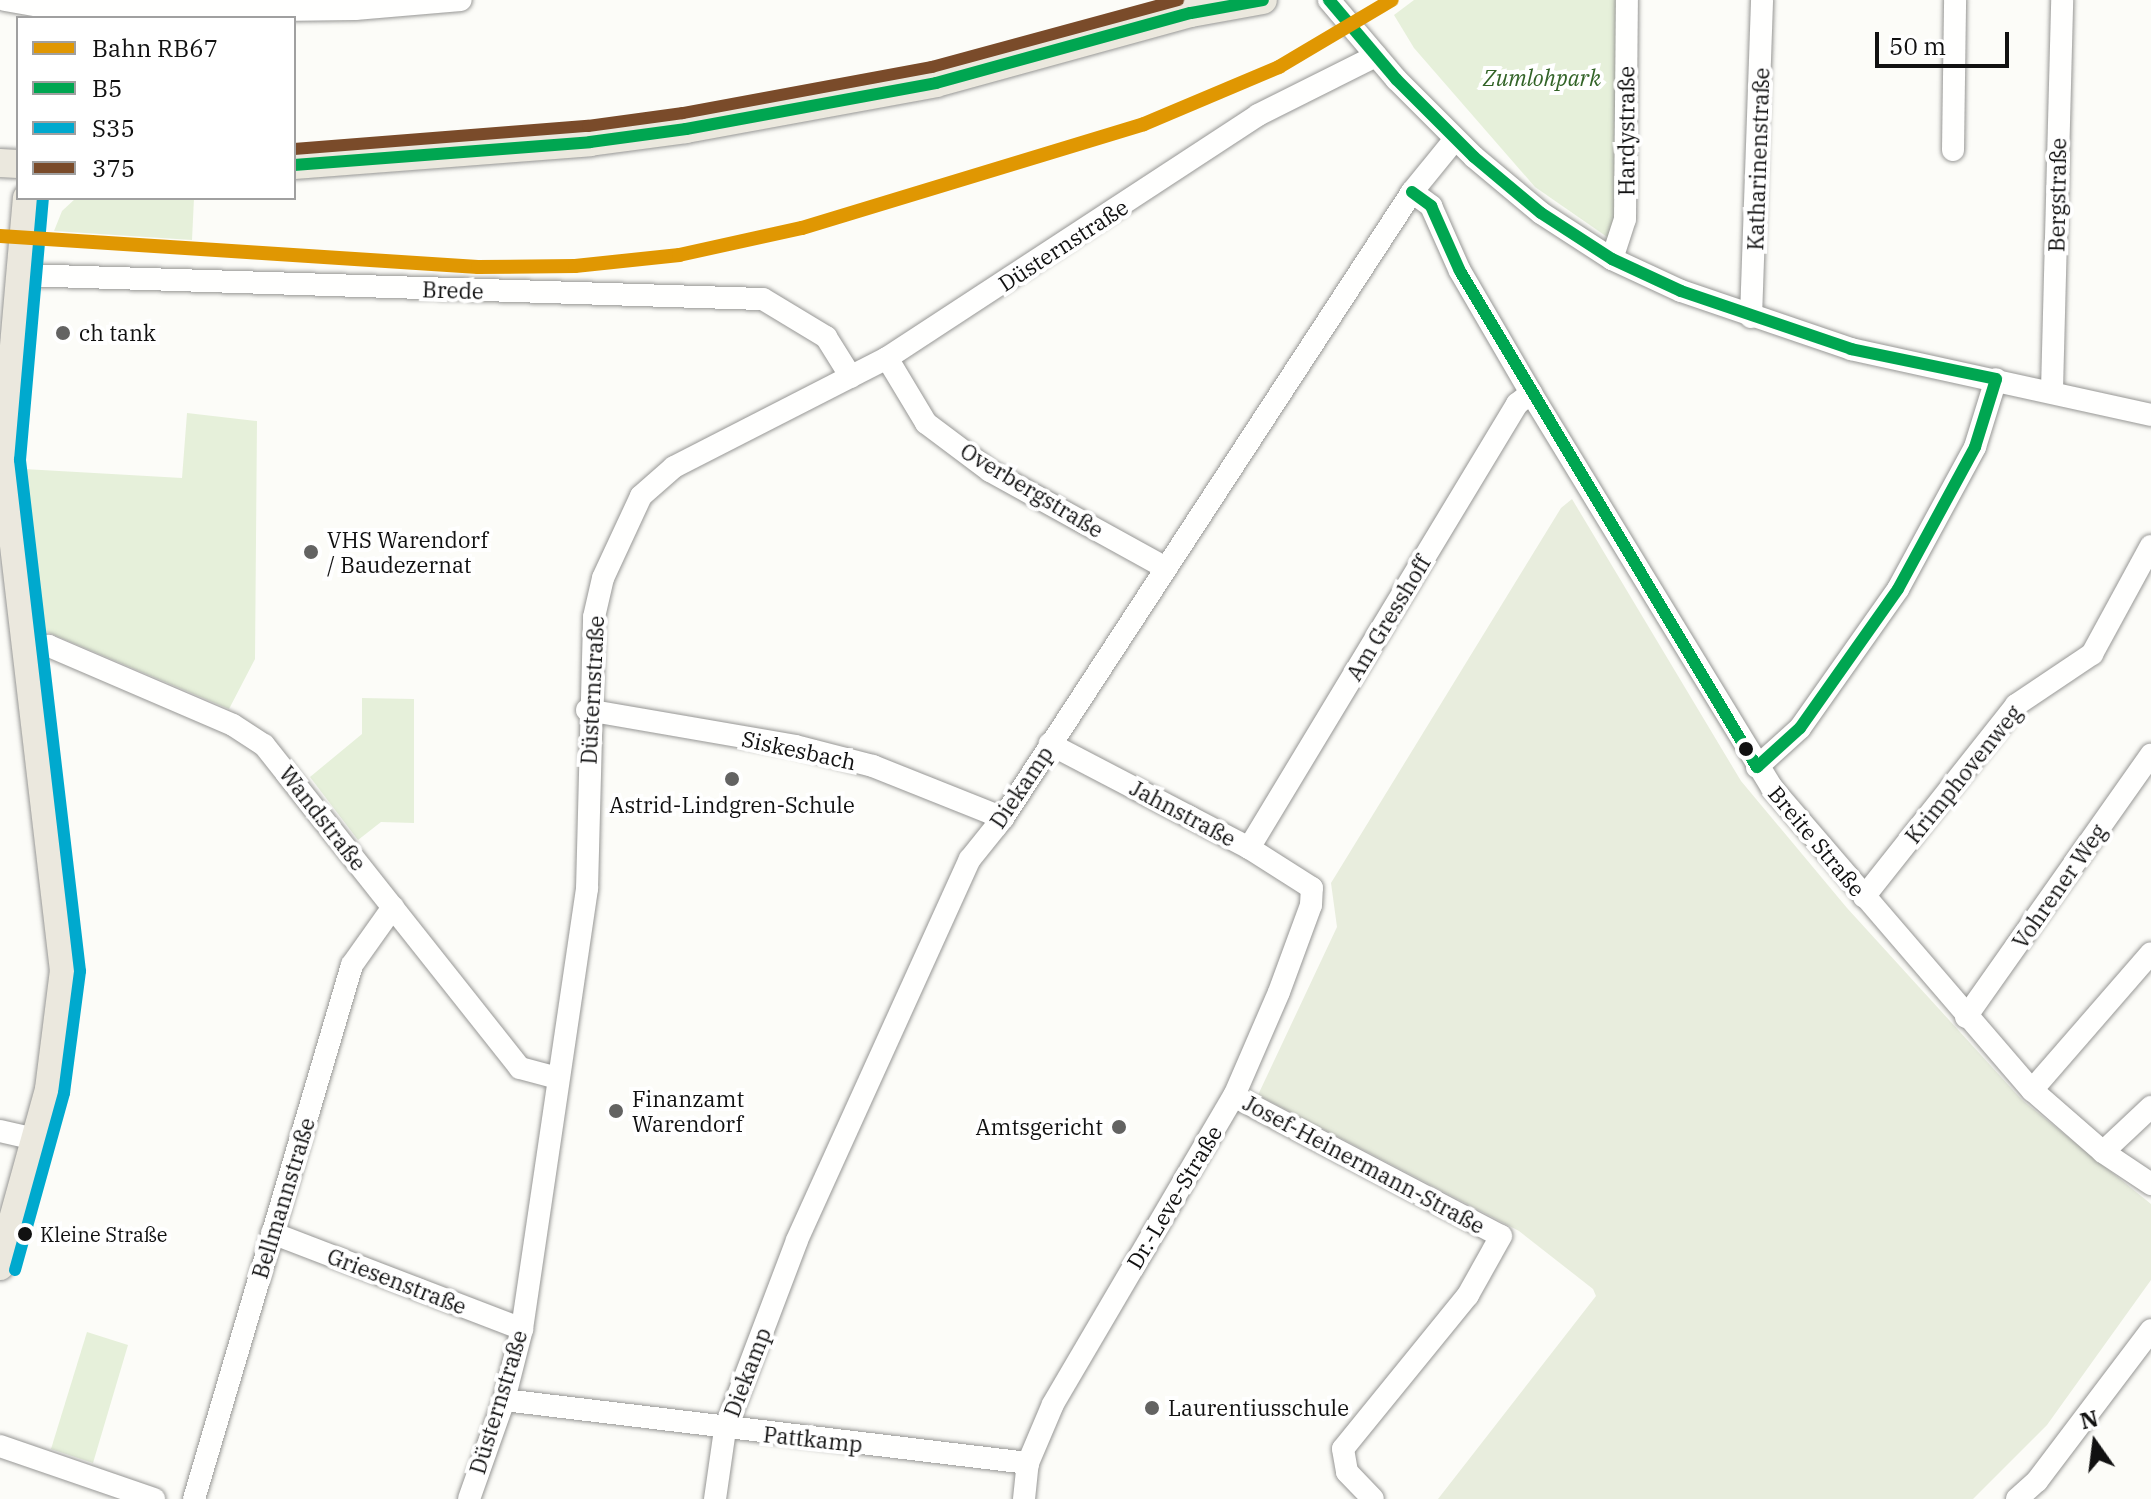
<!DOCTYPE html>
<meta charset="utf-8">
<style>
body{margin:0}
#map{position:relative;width:2151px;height:1499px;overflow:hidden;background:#fcfcf8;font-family:"IBM Plex Serif",serif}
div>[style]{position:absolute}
.green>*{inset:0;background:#e6f0da}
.cemetery>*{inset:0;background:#e8eddd}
.roads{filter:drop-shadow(0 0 2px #979795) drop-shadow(0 0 2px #979795)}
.minor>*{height:22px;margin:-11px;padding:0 11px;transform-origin:11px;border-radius:11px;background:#fffffe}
.major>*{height:28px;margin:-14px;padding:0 14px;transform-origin:14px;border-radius:14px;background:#ebe8de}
.bus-1>*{height:12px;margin:-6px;padding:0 6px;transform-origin:6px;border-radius:6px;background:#00a651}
.bus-2>*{height:12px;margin:-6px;padding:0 6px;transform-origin:6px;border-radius:6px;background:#00a9ce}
.bus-3>*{height:12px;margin:-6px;padding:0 6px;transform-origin:6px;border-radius:6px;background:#7a4b2a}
.rail-1>*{height:14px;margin:-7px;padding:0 7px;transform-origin:7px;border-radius:7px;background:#e09702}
.dots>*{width:22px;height:22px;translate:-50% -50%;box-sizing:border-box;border:4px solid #fff;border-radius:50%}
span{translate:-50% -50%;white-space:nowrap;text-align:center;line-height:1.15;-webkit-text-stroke:8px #fff;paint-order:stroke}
.bus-label{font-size:20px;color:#111}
.left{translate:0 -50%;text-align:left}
.park-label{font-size:22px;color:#326327;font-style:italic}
.street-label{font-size:22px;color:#111}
.poi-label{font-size:22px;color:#111}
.right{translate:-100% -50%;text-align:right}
.legend{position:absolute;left:16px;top:16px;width:280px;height:184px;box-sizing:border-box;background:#fff;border:2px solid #a0a0a0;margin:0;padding:10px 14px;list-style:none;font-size:24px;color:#111}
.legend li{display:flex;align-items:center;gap:16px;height:40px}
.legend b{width:40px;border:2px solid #a0a0a0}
.north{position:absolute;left:2055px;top:1403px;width:80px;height:80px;-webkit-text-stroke:6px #fff;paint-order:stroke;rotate:346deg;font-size:22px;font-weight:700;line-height:32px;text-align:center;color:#111}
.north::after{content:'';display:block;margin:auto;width:28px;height:36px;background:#111;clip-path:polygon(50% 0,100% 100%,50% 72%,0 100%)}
.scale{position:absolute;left:1875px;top:32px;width:134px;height:36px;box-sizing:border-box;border:4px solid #111;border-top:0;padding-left:10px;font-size:24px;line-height:28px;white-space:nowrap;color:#111;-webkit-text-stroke:6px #fff;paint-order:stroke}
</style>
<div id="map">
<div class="green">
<i style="clip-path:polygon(1414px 0,1620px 0,1621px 218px,1610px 239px,1535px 187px,1414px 48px,1394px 15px)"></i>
<i style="clip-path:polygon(76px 198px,194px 198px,192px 240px,54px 231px,62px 211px)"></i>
<i style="clip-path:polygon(187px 413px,257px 421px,255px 659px,229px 709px,40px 629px,27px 541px,24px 469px,182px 478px)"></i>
<i style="clip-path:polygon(362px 698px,414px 699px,414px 823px,381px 822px,358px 840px,310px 777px,362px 734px)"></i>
<i style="clip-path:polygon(87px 1332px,128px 1345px,93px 1463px,51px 1449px)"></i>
</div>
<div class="cemetery">
<i style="clip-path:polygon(1572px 499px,1741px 781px,1847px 908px,2022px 1100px,2151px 1204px,2151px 1280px,2047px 1425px,1973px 1499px,1438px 1499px,1596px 1296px,1593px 1289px,1519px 1231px,1258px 1095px,1337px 927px,1331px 883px,1561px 508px)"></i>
</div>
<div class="roads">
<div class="minor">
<i style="left:5px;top:0;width:39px;rotate:10deg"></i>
<i style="left:43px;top:7px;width:157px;rotate:1.5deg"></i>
<i style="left:200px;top:11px;width:155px;rotate:-0.7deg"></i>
<i style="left:355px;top:9px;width:106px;rotate:-4.9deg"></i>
<i style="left:1329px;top:0;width:104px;rotate:49.7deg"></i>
<i style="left:1396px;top:79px;width:110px;rotate:45deg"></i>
<i style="left:1474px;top:157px;width:87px;rotate:39.9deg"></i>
<i style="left:1541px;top:213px;width:85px;rotate:32.9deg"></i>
<i style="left:1612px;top:259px;width:76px;rotate:24.9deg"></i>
<i style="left:1681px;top:291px;width:180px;rotate:18.8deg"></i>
<i style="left:1851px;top:349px;width:307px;rotate:12.4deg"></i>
<i style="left:1953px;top:150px;width:150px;rotate:-89.2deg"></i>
<i style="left:1412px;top:192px;width:24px;rotate:36deg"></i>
<i style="left:1431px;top:206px;width:71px;rotate:66deg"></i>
<i style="left:1460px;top:271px;width:141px;rotate:59.8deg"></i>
<i style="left:1531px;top:393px;width:463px;rotate:58.6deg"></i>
<i style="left:1772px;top:788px;width:399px;rotate:49.3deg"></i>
<i style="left:2032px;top:1090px;width:94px;rotate:41.1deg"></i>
<i style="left:2103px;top:1152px;width:58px;rotate:33.7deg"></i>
<i style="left:1612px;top:259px;width:42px;rotate:-72deg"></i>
<i style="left:1625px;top:219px;width:219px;rotate:-89.5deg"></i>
<i style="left:22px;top:275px;width:741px;rotate:1.86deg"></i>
<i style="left:763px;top:299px;width:74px;rotate:31.1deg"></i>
<i style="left:826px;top:337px;width:47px;rotate:58deg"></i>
<i style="left:1751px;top:317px;width:317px;rotate:-88deg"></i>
<i style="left:887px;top:358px;width:76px;rotate:59deg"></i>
<i style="left:926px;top:423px;width:80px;rotate:36.9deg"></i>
<i style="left:990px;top:471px;width:199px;rotate:28.9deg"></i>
<i style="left:2052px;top:390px;width:390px;rotate:-88.5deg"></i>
<i style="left:24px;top:648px;width:25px;rotate:-5deg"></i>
<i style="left:49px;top:646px;width:200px;rotate:23.2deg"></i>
<i style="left:233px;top:725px;width:37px;rotate:33deg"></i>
<i style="left:264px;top:745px;width:412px;rotate:51.6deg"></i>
<i style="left:520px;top:1068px;width:38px;rotate:15deg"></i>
<i style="left:587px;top:710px;width:211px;rotate:9.8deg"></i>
<i style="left:795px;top:746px;width:81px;rotate:14.4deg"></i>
<i style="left:873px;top:766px;width:140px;rotate:21.8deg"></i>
<i style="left:1757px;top:767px;width:58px;rotate:-42.2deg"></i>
<i style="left:1800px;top:728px;width:170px;rotate:-54.8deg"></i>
<i style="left:1898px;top:589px;width:162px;rotate:-61.5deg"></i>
<i style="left:1975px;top:447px;width:71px;rotate:-72.8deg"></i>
<i style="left:1249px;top:848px;width:519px;rotate:-58.88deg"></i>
<i style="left:1517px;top:404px;width:18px;rotate:-38deg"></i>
<i style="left:1864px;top:897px;width:245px;rotate:-51.6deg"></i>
<i style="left:2016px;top:705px;width:92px;rotate:-33.9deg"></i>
<i style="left:2092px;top:654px;width:123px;rotate:-61.4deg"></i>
<i style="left:1966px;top:1017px;width:321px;rotate:-54.8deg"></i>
<i style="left:2032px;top:1090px;width:181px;rotate:-49deg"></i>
<i style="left:1234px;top:1096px;width:301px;rotate:27.7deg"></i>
<i style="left:1501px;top:1236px;width:68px;rotate:119.2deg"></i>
<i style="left:1468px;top:1295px;width:198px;rotate:129.1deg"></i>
<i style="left:1343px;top:1449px;width:23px;rotate:80deg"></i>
<i style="left:1347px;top:1472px;width:37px;rotate:46deg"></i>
<i style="left:0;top:1131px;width:37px;rotate:13deg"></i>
<i style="left:2103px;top:1152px;width:66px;rotate:-43.2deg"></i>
<i style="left:272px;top:1233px;width:268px;rotate:21deg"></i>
<i style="left:504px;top:1400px;width:528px;rotate:6.86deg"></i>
<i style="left:0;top:1446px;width:163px;rotate:19deg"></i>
<i style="left:194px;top:1499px;width:557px;rotate:-73.52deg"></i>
<i style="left:352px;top:965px;width:71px;rotate:-54.7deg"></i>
<i style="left:469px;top:1499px;width:105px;rotate:-70.5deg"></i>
<i style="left:504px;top:1400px;width:73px;rotate:-75.8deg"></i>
<i style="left:522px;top:1329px;width:445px;rotate:-81.6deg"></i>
<i style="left:587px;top:889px;width:272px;rotate:-88.5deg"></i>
<i style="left:594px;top:617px;width:40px;rotate:-77deg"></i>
<i style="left:603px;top:578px;width:90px;rotate:-65.1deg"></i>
<i style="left:641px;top:496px;width:44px;rotate:-41.3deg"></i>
<i style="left:674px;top:467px;width:239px;rotate:-27.1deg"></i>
<i style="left:887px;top:358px;width:443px;rotate:-33.2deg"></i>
<i style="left:1258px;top:115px;width:132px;rotate:-26.6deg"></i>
<i style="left:715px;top:1499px;width:70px;rotate:-81.8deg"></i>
<i style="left:725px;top:1430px;width:203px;rotate:-69.2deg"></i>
<i style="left:797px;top:1240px;width:418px;rotate:-65.6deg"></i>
<i style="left:970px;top:859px;width:53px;rotate:-51.2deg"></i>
<i style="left:1003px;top:818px;width:748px;rotate:-56.84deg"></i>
<i style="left:1412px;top:192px;width:68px;rotate:-50.9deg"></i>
<i style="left:1024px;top:1499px;width:36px;rotate:-84deg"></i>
<i style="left:1028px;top:1463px;width:64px;rotate:-67deg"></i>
<i style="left:1053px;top:1404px;width:357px;rotate:-59.6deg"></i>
<i style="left:1234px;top:1096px;width:113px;rotate:-66.6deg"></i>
<i style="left:1279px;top:992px;width:93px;rotate:-69.8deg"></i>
<i style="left:1311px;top:905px;width:17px;rotate:-87deg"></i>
<i style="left:1312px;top:888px;width:75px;rotate:-147.6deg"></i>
<i style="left:1249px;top:848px;width:225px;rotate:-152.4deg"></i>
<i style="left:2017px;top:1499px;width:27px;rotate:-42deg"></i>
<i style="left:2037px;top:1481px;width:189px;rotate:-52.9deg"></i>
</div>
<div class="major">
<i style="left:0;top:163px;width:18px;rotate:3deg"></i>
<i style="left:294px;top:165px;width:297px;rotate:-4.4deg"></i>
<i style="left:590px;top:142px;width:97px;rotate:-7.7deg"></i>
<i style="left:686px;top:129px;width:254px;rotate:-10.4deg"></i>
<i style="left:936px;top:83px;width:264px;rotate:-15.4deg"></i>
<i style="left:1191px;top:13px;width:73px;rotate:-10.2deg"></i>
<i style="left:0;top:1266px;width:184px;rotate:-74.5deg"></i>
<i style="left:49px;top:1089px;width:119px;rotate:-82.8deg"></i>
<i style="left:64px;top:971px;width:515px;rotate:-96.7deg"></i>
<i style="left:4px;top:460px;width:263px;rotate:-85deg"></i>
</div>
</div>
<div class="bus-1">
<i style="left:1329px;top:0;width:104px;rotate:49.7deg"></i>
<i style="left:1396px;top:79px;width:110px;rotate:45deg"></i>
<i style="left:1474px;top:157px;width:87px;rotate:39.9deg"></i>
<i style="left:1541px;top:213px;width:85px;rotate:32.9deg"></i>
<i style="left:1612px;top:259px;width:76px;rotate:24.9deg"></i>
<i style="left:1681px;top:291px;width:180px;rotate:18.8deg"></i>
<i style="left:1851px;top:349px;width:148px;rotate:11.7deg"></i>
<i style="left:294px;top:165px;width:297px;rotate:-4.4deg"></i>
<i style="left:590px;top:142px;width:97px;rotate:-7.7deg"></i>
<i style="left:686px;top:129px;width:254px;rotate:-10.4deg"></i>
<i style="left:936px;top:83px;width:264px;rotate:-15.4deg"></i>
<i style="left:1191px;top:13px;width:73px;rotate:-10.2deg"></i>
<i style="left:1412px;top:192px;width:24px;rotate:36deg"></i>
<i style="left:1431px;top:206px;width:71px;rotate:66deg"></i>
<i style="left:1460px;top:271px;width:578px;rotate:59.09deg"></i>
<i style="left:1757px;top:767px;width:58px;rotate:-42.2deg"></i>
<i style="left:1800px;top:728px;width:170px;rotate:-54.8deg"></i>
<i style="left:1898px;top:589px;width:162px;rotate:-61.5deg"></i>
<i style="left:1975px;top:447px;width:71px;rotate:-72.8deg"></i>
</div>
<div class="bus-2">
<i style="left:15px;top:1270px;width:184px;rotate:-74.5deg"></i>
<i style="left:64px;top:1093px;width:123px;rotate:-82.5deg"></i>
<i style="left:80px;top:971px;width:515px;rotate:-96.7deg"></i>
<i style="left:20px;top:460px;width:262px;rotate:-85deg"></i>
</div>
<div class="bus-3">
<i style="left:294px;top:149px;width:295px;rotate:-4.5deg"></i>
<i style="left:588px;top:126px;width:96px;rotate:-7.8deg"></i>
<i style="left:683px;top:113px;width:253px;rotate:-10.5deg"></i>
<i style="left:932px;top:67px;width:255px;rotate:-15.2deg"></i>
</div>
<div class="rail-1">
<i style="left:0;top:236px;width:479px;rotate:3.7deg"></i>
<i style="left:478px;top:267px;width:97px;rotate:-0.6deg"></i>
<i style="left:575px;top:266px;width:105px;rotate:-6deg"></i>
<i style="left:679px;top:255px;width:126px;rotate:-12.4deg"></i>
<i style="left:802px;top:228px;width:357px;rotate:-16.9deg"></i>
<i style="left:1144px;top:124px;width:147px;rotate:-22.9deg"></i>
<i style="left:1279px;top:67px;width:131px;rotate:-30.7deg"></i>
</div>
<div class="dots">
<i style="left:63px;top:333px;background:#636362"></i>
<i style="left:311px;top:552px;background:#636362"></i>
<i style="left:1746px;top:749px;background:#111"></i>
<i style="left:732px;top:779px;background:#636362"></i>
<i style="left:616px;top:1111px;background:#636362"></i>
<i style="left:1119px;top:1127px;background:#636362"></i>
<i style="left:25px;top:1234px;background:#111"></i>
<i style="left:1152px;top:1408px;background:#636362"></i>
</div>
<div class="bus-label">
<span class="left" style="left:40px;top:1234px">Kleine Straße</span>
</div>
<div class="park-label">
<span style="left:1542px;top:78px">Zumlohpark</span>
</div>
<div class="street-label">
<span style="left:1626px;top:131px;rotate:-90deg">Hardystraße</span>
<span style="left:1758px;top:159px;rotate:-88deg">Katharinenstraße</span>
<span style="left:2057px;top:195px;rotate:-89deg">Bergstraße</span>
<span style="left:1063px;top:245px;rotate:-33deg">Düsternstraße</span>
<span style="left:453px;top:290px;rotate:2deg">Brede</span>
<span style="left:1032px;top:490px;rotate:31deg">Overbergstraße</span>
<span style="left:1388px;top:618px;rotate:-59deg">Am Gresshoff</span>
<span style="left:592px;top:690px;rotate:-87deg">Düsternstraße</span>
<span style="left:799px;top:750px;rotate:12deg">Siskesbach</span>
<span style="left:1963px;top:774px;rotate:-51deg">Krimphovenweg</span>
<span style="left:1021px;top:787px;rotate:-56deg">Diekamp</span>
<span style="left:1183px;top:813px;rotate:28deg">Jahnstraße</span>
<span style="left:323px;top:818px;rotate:52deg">Wandstraße</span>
<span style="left:1817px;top:841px;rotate:50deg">Breite Straße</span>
<span style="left:2059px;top:886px;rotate:-55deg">Vohrener Weg</span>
<span style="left:1364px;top:1164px;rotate:28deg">Josef-Heinermann-Straße</span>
<span style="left:1174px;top:1197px;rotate:-59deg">Dr.-Leve-Straße</span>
<span style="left:283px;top:1198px;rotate:-73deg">Bellmannstraße</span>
<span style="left:397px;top:1281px;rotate:21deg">Griesenstraße</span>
<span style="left:747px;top:1372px;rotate:-69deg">Diekamp</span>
<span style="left:498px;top:1402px;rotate:-73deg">Düsternstraße</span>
<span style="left:813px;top:1439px;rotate:6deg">Pattkamp</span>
</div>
<div class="poi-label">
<span class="left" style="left:79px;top:333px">ch tank</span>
<span class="left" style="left:327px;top:552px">VHS Warendorf<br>/ Baudezernat</span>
<span style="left:732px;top:805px">Astrid-Lindgren-Schule</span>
<span class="left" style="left:632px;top:1111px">Finanzamt<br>Warendorf</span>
<span class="right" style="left:1103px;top:1127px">Amtsgericht</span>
<span class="left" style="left:1168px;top:1408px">Laurentiusschule</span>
</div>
<ul class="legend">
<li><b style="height:10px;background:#e09702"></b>Bahn RB67</li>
<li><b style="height:10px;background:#00a651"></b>B5</li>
<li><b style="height:10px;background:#00a9ce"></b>S35</li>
<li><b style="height:10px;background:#7a4b2a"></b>375</li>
</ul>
<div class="north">N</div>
<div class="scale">50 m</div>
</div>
